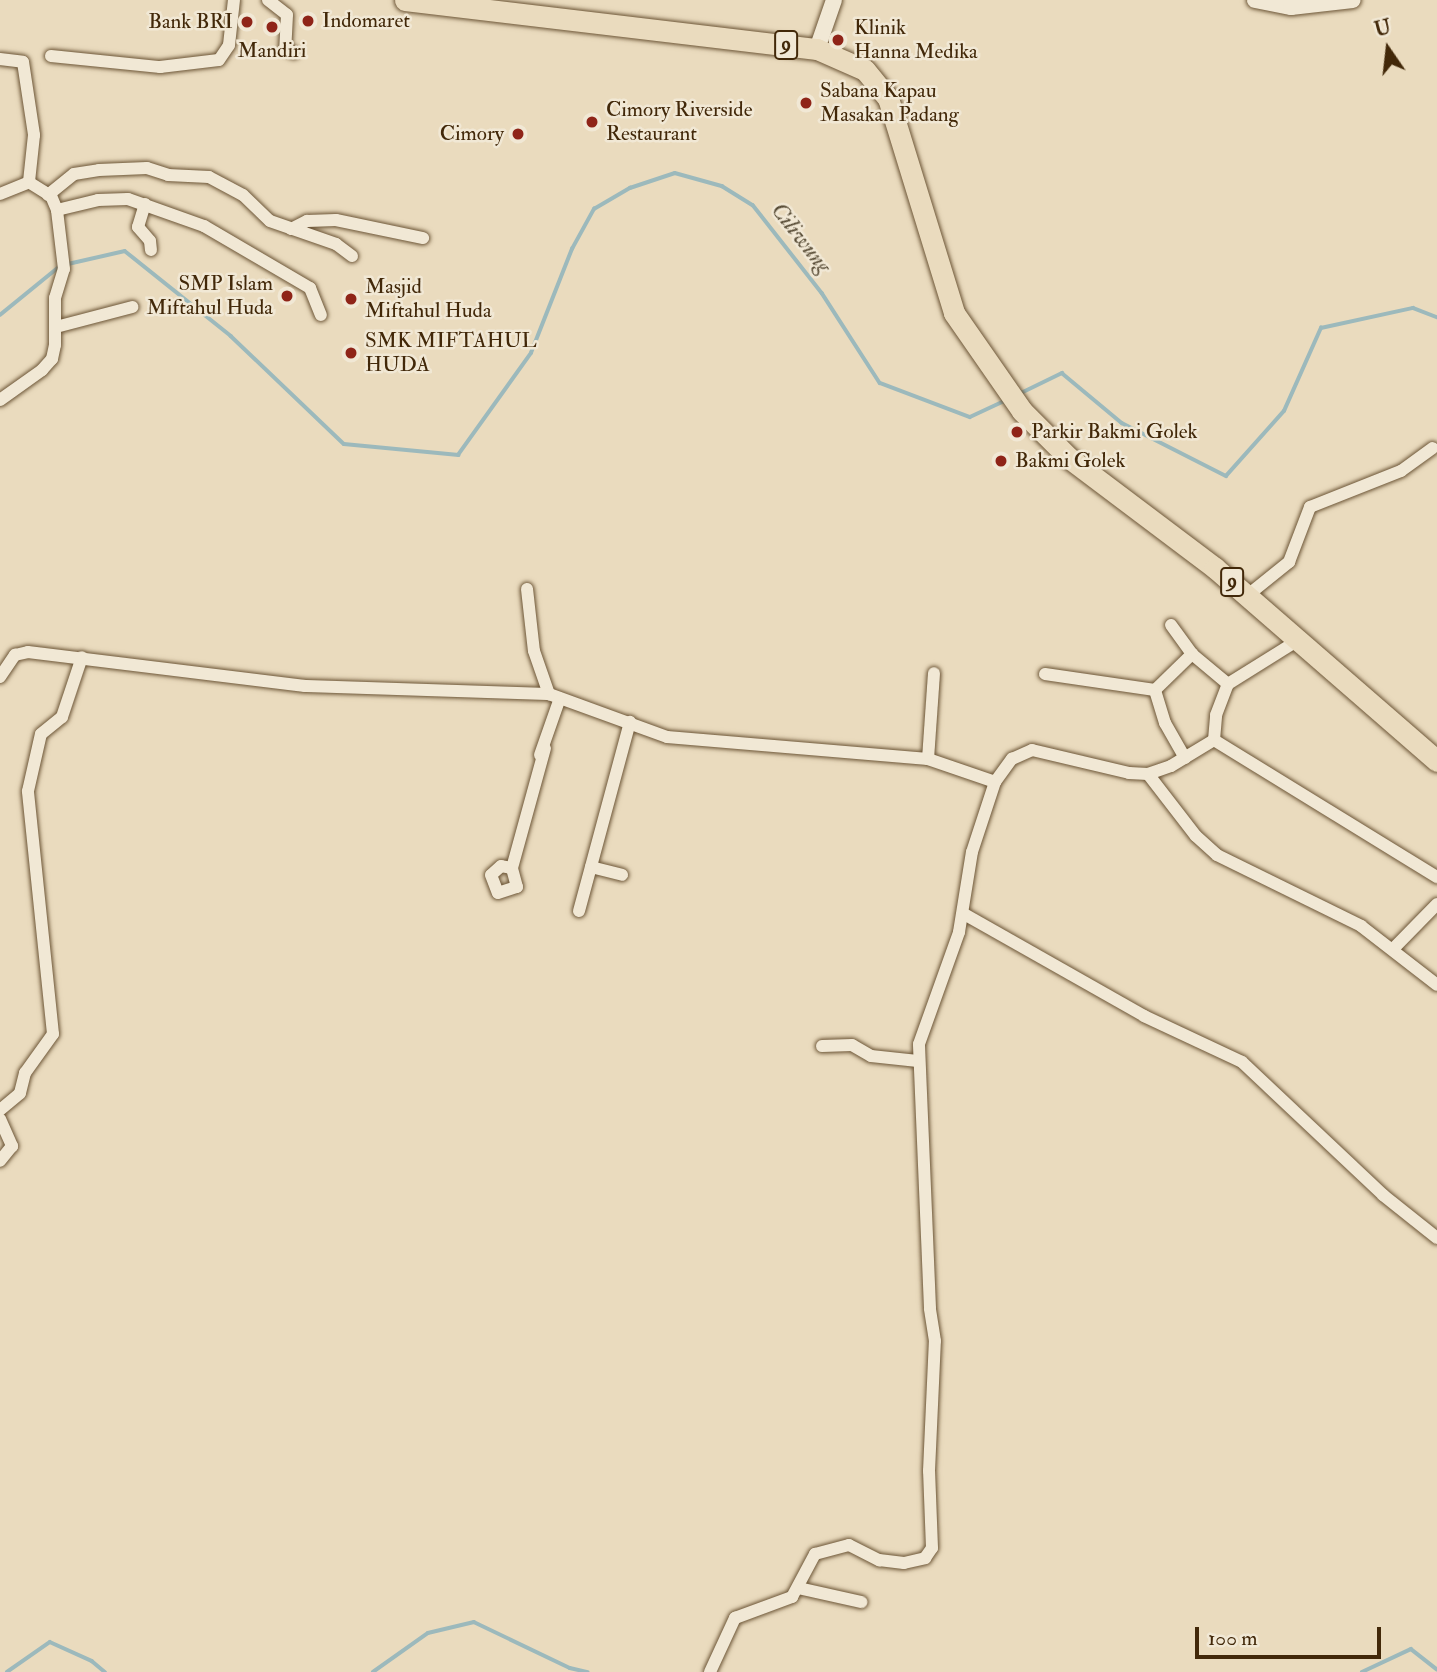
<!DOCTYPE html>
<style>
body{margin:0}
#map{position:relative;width:1437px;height:1672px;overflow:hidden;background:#eadbbe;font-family:"IM FELL Double Pica",serif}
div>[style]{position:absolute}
.stream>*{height:3.5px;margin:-1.75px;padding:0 1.75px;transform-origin:1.75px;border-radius:1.75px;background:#9cb9bc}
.roads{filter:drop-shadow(0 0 2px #6c5536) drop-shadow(0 0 2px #6c5536)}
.minor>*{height:12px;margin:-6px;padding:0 6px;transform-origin:6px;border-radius:6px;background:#f1e8d5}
.tertiary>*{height:16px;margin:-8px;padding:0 8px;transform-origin:8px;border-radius:8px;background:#f1e8d5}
.trunk>*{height:21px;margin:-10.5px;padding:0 10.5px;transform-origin:10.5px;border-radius:10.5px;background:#eadbbe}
.dots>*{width:19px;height:19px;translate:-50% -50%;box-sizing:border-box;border:4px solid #f1e8d5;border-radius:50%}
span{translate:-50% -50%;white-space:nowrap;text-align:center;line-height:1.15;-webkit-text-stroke:5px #f1e8d5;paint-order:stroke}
.shield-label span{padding:2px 5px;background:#f1e8d5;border:2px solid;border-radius:5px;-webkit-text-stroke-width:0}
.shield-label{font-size:19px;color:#422809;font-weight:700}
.poi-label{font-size:21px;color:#422809}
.left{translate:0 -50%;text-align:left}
.right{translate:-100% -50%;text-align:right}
.water-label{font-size:23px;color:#584c36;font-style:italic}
.north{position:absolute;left:1353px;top:14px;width:70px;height:70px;-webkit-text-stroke:5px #f1e8d5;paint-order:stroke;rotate:346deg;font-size:19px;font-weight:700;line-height:28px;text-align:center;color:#422809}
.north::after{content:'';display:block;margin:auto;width:24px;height:32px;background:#422809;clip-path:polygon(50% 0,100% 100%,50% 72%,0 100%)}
.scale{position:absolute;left:1195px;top:1627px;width:186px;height:32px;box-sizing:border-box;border:4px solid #422809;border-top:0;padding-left:9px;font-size:21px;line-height:24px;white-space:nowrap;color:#422809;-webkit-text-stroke:5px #f1e8d5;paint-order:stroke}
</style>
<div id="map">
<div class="stream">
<i style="left:68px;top:264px;width:58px;rotate:-12.8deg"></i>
<i style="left:125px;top:251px;width:136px;rotate:38.7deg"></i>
<i style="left:231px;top:336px;width:156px;rotate:43.7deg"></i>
<i style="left:344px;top:444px;width:115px;rotate:5.5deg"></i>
<i style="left:458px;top:455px;width:125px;rotate:-54.4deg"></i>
<i style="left:531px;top:353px;width:112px;rotate:-68.5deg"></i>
<i style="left:572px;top:249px;width:46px;rotate:-61.2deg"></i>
<i style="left:594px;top:209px;width:42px;rotate:-30.3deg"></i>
<i style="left:630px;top:188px;width:47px;rotate:-18.4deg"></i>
<i style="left:675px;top:173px;width:49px;rotate:15.5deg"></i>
<i style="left:722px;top:186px;width:36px;rotate:32deg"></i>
<i style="left:753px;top:205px;width:112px;rotate:51.9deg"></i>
<i style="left:822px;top:293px;width:107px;rotate:57.2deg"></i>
<i style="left:880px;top:383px;width:96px;rotate:20.7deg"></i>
<i style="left:970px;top:417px;width:38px;rotate:-25deg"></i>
<i style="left:0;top:315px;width:77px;rotate:-39.2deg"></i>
<i style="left:1019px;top:394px;width:48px;rotate:-26deg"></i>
<i style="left:1062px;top:373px;width:78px;rotate:39.8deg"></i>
<i style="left:1122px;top:423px;width:117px;rotate:27deg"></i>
<i style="left:1226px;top:476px;width:87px;rotate:-48.3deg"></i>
<i style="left:1284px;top:411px;width:91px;rotate:-66deg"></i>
<i style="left:1321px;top:328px;width:94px;rotate:-12.3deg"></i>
<i style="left:1413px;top:308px;width:26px;rotate:21deg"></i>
<i style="left:7px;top:1672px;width:52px;rotate:-34.9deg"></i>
<i style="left:50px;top:1642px;width:46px;rotate:24.3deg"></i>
<i style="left:92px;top:1661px;width:17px;rotate:40deg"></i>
<i style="left:373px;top:1672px;width:67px;rotate:-35.3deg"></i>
<i style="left:428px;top:1633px;width:47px;rotate:-13.4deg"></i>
<i style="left:474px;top:1622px;width:106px;rotate:25.6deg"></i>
<i style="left:570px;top:1668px;width:18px;rotate:13deg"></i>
<i style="left:1362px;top:1672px;width:54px;rotate:-25.1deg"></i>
<i style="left:1411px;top:1649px;width:33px;rotate:38deg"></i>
</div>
<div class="roads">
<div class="minor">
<i style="left:268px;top:0;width:24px;rotate:38deg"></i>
<i style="left:287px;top:15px;width:33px;rotate:93deg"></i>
<i style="left:285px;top:48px;width:10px;rotate:29deg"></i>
<i style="left:51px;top:56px;width:110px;rotate:5.8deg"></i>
<i style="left:160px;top:67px;width:59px;rotate:-6.8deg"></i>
<i style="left:219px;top:60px;width:18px;rotate:-56deg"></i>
<i style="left:229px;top:45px;width:45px;rotate:-83.7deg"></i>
<i style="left:0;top:59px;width:23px;rotate:7deg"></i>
<i style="left:23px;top:62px;width:74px;rotate:81.4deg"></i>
<i style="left:34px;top:135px;width:47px;rotate:96.1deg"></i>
<i style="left:0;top:194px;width:31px;rotate:-22deg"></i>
<i style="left:48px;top:195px;width:33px;rotate:-39deg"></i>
<i style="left:74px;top:174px;width:25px;rotate:-9deg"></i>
<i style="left:99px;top:170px;width:48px;rotate:-2.4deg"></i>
<i style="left:147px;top:168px;width:22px;rotate:18deg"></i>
<i style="left:168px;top:175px;width:41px;rotate:2.8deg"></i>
<i style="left:209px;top:177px;width:38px;rotate:28deg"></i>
<i style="left:243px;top:195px;width:37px;rotate:44deg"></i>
<i style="left:270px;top:221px;width:70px;rotate:19.2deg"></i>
<i style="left:336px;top:244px;width:20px;rotate:37deg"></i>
<i style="left:145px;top:204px;width:24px;rotate:107deg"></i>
<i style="left:138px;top:227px;width:18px;rotate:49deg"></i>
<i style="left:150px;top:241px;width:9px;rotate:84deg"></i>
<i style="left:57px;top:210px;width:42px;rotate:-13.7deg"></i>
<i style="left:98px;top:200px;width:30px;rotate:-2deg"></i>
<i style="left:128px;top:199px;width:81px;rotate:19.6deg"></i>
<i style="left:204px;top:226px;width:123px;rotate:30.3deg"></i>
<i style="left:310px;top:288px;width:29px;rotate:68deg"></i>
<i style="left:291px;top:229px;width:18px;rotate:-27deg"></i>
<i style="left:307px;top:221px;width:29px;rotate:-2deg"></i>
<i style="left:336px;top:220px;width:89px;rotate:11.7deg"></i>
<i style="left:56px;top:327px;width:79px;rotate:-14.7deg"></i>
<i style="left:0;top:400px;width:52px;rotate:-35.5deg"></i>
<i style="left:42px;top:370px;width:15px;rotate:-48deg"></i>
<i style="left:52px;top:359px;width:14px;rotate:-78deg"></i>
<i style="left:55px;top:345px;width:47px;rotate:-90deg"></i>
<i style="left:55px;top:298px;width:30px;rotate:-73deg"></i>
<i style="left:64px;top:269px;width:59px;rotate:-96.8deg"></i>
<i style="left:57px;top:210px;width:15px;rotate:-113deg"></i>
<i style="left:51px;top:196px;width:26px;rotate:-148deg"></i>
<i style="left:527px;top:589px;width:62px;rotate:83.6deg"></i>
<i style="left:534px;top:651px;width:46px;rotate:70.8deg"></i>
<i style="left:1248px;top:595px;width:53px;rotate:-38.8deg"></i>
<i style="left:1289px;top:562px;width:59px;rotate:-69.1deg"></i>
<i style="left:1310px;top:507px;width:98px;rotate:-21.6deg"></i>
<i style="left:1401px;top:471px;width:39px;rotate:-36deg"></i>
<i style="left:1171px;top:625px;width:36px;rotate:54deg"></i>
<i style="left:1192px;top:654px;width:47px;rotate:39.8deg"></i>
<i style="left:1045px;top:674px;width:111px;rotate:8.3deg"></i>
<i style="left:0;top:677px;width:27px;rotate:-56deg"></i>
<i style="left:15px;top:655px;width:13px;rotate:-13deg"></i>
<i style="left:28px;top:652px;width:279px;rotate:7deg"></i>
<i style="left:305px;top:686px;width:244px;rotate:1.9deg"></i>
<i style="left:549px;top:694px;width:126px;rotate:20deg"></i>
<i style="left:667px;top:737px;width:262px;rotate:4.8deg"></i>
<i style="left:928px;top:759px;width:71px;rotate:18.9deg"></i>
<i style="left:1214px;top:740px;width:262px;rotate:31.6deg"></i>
<i style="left:540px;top:755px;width:60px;rotate:-70.7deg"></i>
<i style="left:1185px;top:758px;width:40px;rotate:-119.7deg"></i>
<i style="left:1165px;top:723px;width:34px;rotate:-107deg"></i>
<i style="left:1155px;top:690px;width:52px;rotate:-44.2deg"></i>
<i style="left:928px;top:759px;width:86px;rotate:-86deg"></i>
<i style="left:1148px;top:774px;width:78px;rotate:52.3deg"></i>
<i style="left:1196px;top:836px;width:28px;rotate:42deg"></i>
<i style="left:1217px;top:855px;width:161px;rotate:26.2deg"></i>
<i style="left:1361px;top:926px;width:96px;rotate:37.8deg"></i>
<i style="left:591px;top:867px;width:32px;rotate:14deg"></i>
<i style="left:512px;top:868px;width:11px;rotate:-170deg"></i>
<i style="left:501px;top:866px;width:13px;rotate:138deg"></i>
<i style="left:491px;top:875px;width:19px;rotate:69deg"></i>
<i style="left:498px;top:893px;width:20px;rotate:-18deg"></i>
<i style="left:517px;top:887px;width:20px;rotate:-105deg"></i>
<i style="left:512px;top:868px;width:124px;rotate:-74.6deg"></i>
<i style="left:579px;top:911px;width:196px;rotate:-74.9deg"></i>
<i style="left:964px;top:914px;width:207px;rotate:29.5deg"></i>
<i style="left:1144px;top:1016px;width:108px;rotate:25.1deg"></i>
<i style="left:1242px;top:1062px;width:194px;rotate:43.3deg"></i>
<i style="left:1383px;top:1195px;width:69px;rotate:38.5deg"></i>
<i style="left:1393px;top:949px;width:63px;rotate:-45.6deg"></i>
<i style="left:822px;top:1046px;width:30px;rotate:-2deg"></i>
<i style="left:852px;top:1045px;width:22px;rotate:30deg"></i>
<i style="left:871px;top:1056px;width:47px;rotate:6.1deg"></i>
<i style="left:0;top:1110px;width:26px;rotate:-40deg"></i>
<i style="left:20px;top:1093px;width:21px;rotate:-76deg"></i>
<i style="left:25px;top:1073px;width:48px;rotate:-54.3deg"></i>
<i style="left:53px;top:1034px;width:244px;rotate:-95.9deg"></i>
<i style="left:28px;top:791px;width:58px;rotate:-77.2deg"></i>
<i style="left:41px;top:734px;width:27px;rotate:-39deg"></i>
<i style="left:62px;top:717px;width:63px;rotate:-71.6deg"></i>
<i style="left:0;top:1119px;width:30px;rotate:66deg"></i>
<i style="left:12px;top:1146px;width:19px;rotate:129deg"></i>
<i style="left:798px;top:1588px;width:65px;rotate:12.5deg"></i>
<i style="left:710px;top:1672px;width:60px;rotate:-65.2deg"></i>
<i style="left:735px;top:1618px;width:61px;rotate:-20.2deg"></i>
<i style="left:792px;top:1597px;width:49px;rotate:-61.9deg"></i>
<i style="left:815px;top:1554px;width:35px;rotate:-15deg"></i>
<i style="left:849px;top:1545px;width:34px;rotate:27deg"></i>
<i style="left:879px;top:1560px;width:25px;rotate:7deg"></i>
<i style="left:904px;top:1563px;width:22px;rotate:-13deg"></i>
<i style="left:925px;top:1558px;width:12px;rotate:-55deg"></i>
<i style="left:932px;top:1548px;width:77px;rotate:-92.2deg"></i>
<i style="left:929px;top:1471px;width:130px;rotate:-87.4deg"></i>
<i style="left:935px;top:1341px;width:33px;rotate:-99deg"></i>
<i style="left:930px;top:1308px;width:264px;rotate:-92.4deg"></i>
<i style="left:919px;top:1044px;width:119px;rotate:-70.3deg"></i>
<i style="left:959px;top:932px;width:81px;rotate:-80.8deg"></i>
<i style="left:972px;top:852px;width:74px;rotate:-71.8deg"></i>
<i style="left:995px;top:782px;width:29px;rotate:-54deg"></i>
<i style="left:1012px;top:759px;width:22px;rotate:-24deg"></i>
<i style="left:1032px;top:750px;width:100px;rotate:13.3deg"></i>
<i style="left:1129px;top:773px;width:19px;rotate:3deg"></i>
<i style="left:1148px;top:774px;width:24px;rotate:-19deg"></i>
<i style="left:1171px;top:766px;width:50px;rotate:-31.2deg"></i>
<i style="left:1214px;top:740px;width:25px;rotate:-85deg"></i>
<i style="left:1216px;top:715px;width:33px;rotate:-69deg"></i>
<i style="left:1228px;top:684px;width:85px;rotate:-32deg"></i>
</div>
<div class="tertiary">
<i style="left:1255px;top:0;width:37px;rotate:11deg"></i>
<i style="left:1291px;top:7px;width:62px;rotate:-6.4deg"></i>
<i style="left:817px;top:49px;width:52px;rotate:-70.9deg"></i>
</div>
<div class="trunk">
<i style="left:405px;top:0;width:415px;rotate:6.8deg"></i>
<i style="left:817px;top:49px;width:52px;rotate:23.6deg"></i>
<i style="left:865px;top:70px;width:36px;rotate:51deg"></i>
<i style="left:888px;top:98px;width:225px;rotate:72.9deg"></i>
<i style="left:954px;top:313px;width:119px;rotate:55.2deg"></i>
<i style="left:1022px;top:411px;width:66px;rotate:45deg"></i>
<i style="left:1069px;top:458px;width:183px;rotate:37deg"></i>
<i style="left:1215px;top:568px;width:294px;rotate:41deg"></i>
</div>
</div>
<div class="dots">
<i style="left:308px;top:21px;background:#8f2418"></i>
<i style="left:247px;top:22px;background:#8f2418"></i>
<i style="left:272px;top:27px;background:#8f2418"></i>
<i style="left:838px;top:40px;background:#8f2418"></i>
<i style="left:806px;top:103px;background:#8f2418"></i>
<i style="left:592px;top:122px;background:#8f2418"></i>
<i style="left:518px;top:134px;background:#8f2418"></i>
<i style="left:287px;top:296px;background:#8f2418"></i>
<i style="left:351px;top:299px;background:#8f2418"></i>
<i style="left:351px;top:353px;background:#8f2418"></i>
<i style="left:1017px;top:432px;background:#8f2418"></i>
<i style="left:1001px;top:461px;background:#8f2418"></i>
</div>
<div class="shield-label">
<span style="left:786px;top:45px">9</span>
<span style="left:1232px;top:582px">9</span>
</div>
<div class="poi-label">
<span class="left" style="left:322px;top:21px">Indomaret</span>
<span class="right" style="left:233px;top:22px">Bank BRI</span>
<span class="left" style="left:854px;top:40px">Klinik<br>Hanna Medika</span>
<span style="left:272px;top:51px">Mandiri</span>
<span class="left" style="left:820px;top:103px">Sabana Kapau<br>Masakan Padang</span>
<span class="left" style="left:606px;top:122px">Cimory Riverside<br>Restaurant</span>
<span class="right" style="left:504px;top:134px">Cimory</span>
<span class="right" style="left:273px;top:296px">SMP Islam<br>Miftahul Huda</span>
<span class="left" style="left:365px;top:299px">Masjid<br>Miftahul Huda</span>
<span class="left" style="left:365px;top:353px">SMK MIFTAHUL<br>HUDA</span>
<span class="left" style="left:1031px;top:432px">Parkir Bakmi Golek</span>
<span class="left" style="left:1015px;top:461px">Bakmi Golek</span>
</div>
<div class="water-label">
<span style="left:801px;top:238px;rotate:52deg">Ciliwung</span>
</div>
<div class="north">U</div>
<div class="scale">100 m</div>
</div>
